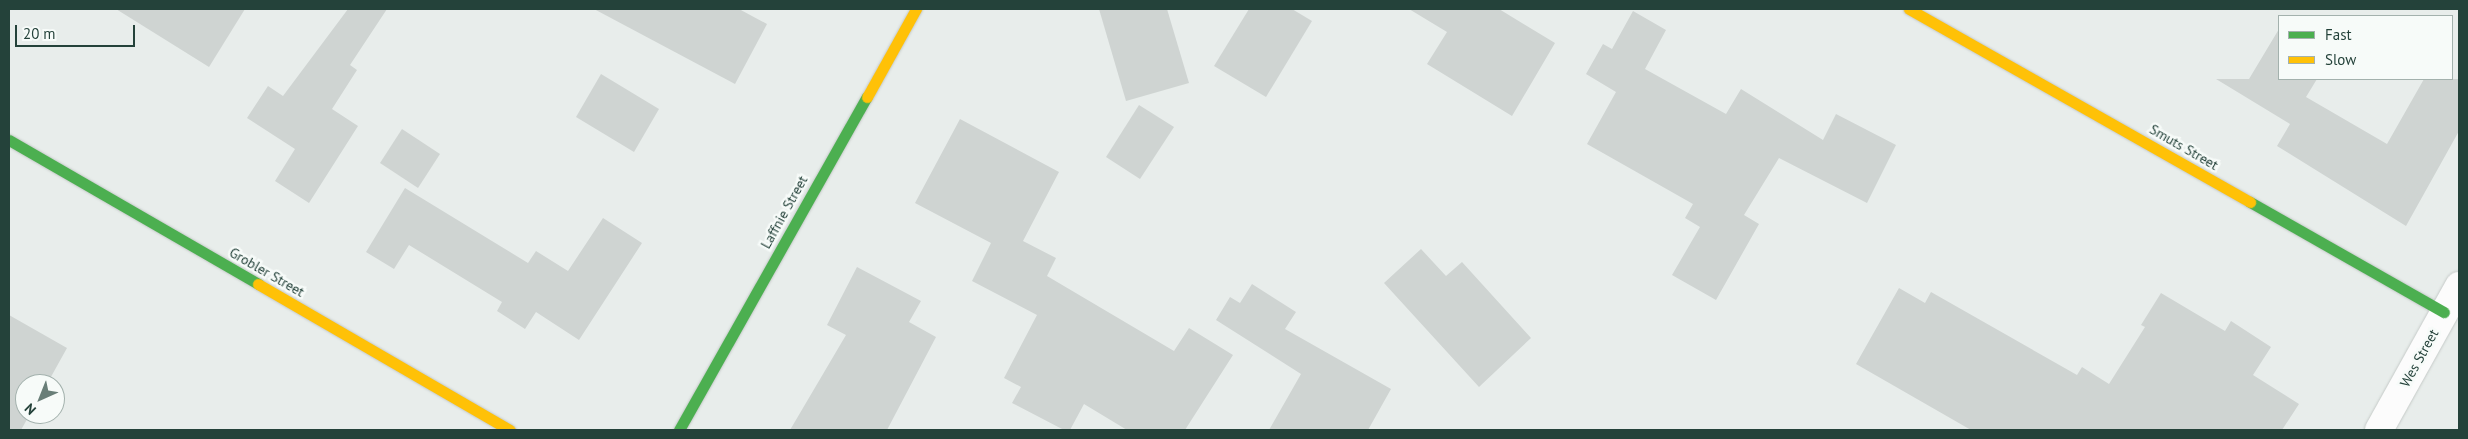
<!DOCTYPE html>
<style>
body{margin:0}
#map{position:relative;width:2468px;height:439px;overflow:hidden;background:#e8edeb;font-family:"PT Sans",sans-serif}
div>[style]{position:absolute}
.building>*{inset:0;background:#cfd4d2}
.roads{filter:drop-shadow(0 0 1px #c5cac8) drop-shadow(0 0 1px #c5cac8)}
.street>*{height:28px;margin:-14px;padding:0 14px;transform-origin:14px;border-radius:14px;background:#fcfcfc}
.fast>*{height:11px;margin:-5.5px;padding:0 5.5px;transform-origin:5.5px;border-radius:5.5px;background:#4caf50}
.slow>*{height:11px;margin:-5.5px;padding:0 5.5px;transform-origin:5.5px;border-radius:5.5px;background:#ffc107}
span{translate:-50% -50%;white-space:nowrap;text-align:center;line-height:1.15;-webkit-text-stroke:5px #f7fbf9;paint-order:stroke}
.street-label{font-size:14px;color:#24423a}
.frame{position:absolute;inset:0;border:10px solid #24423a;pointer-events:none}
.legend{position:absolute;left:2278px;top:15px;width:175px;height:65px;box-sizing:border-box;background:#f7fbf9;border:1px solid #a3b1ad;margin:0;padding:6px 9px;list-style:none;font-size:15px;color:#24423a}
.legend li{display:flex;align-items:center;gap:10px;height:25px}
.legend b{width:25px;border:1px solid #a3b1ad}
.north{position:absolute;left:15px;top:374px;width:50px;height:50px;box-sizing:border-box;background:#f7fbf9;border:1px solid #a3b1ad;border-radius:50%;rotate:224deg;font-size:14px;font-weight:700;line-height:20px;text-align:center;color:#24423a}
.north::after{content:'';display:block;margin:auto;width:18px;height:22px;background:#697e78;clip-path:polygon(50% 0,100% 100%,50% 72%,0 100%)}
.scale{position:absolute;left:15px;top:25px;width:120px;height:22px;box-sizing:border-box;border:2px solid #24423a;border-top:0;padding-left:6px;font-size:15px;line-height:18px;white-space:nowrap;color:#24423a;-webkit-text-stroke:4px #f7fbf9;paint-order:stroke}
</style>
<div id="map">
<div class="building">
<i style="clip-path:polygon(116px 9px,245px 9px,209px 67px)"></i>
<i style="clip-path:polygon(348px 9px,387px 9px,350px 65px,357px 70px,332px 109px,358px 126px,309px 203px,275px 181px,295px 149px,247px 118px,268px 86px,283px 96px)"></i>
<i style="clip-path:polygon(594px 9px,739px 9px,767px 24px,735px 84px)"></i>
<i style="clip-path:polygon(1099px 9px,1167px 9px,1189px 83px,1126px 101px)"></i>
<i style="clip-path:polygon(1249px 9px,1292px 9px,1312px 21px,1266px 97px,1214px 66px)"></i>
<i style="clip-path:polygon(1409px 9px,1499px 9px,1555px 43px,1512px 116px,1427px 64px,1447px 32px)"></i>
<i style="clip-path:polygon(1633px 11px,1666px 30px,1645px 69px,1726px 114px,1741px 89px,1823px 140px,1836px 114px,1896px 145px,1867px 203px,1779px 158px,1744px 215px,1759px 224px,1716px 300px,1672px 275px,1700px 227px,1685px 218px,1693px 204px,1587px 144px,1616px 92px,1586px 74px,1603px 44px,1612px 49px)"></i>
<i style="clip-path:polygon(2279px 29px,2279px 79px,2317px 79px,2306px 97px,2387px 144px,2424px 79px,2459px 79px,2459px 131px,2406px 226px,2277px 146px,2290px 124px,2216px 79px,2249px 79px)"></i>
<i style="clip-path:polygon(601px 74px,659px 109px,634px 152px,576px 117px)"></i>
<i style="clip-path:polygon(1139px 105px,1174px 127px,1140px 179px,1106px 157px)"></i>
<i style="clip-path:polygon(960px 119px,1059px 172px,1023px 241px,1056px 258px,1047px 276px,1174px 351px,1189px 328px,1233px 355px,1185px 430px,1127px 430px,1084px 404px,1070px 430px,1064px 430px,1012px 403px,1021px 387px,1004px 378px,1037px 315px,972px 281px,991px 243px,915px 203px)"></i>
<i style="clip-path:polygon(402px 129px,440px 154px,418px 188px,380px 163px)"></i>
<i style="clip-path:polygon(405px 188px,528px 263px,536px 251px,568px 271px,603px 218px,642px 243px,579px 340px,536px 312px,525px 329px,497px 311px,502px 302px,409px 245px,394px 269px,366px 252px)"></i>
<i style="clip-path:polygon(1421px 249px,1446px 276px,1462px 262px,1531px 338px,1479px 387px,1384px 283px)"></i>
<i style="clip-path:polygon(857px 267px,921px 301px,909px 322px,936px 337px,887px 430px,790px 430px,846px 335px,827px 325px)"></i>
<i style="clip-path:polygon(1252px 284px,1296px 312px,1285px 329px,1391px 389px,1368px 430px,1269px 430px,1301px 374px,1216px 320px,1230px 297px,1240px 303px)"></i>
<i style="clip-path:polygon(1899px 288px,1925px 303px,1931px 292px,2077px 375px,2082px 367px,2109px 384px,2145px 327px,2141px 325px,2161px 293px,2225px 331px,2231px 321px,2271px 347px,2253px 375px,2299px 404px,2282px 430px,1971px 430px,1856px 364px)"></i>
<i style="clip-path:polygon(9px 315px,67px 348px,47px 384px,25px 384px,25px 414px,30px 414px,21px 430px,9px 430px)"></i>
</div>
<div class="roads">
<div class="street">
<i style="left:2379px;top:430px;width:165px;rotate:-60.9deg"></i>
</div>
<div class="fast">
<i style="left:9px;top:140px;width:288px;rotate:30deg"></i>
<i style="left:2250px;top:202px;width:223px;rotate:29.6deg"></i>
<i style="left:679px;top:430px;width:382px;rotate:-60.6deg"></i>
</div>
<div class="slow">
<i style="left:1909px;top:9px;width:392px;rotate:29.5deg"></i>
<i style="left:867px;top:97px;width:101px;rotate:-60.9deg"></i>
<i style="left:258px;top:284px;width:291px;rotate:30.1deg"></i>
</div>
</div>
<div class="street-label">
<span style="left:2184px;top:147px;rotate:30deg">Smuts Street</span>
<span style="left:784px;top:212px;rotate:-61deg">Laffnie Street</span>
<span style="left:267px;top:272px;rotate:30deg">Grobler Street</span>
<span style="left:2419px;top:358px;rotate:-61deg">Wes Street</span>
</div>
<div class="frame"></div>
<ul class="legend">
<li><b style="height:6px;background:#4caf50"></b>Fast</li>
<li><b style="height:6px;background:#ffc107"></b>Slow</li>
</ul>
<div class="north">N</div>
<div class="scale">20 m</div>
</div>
